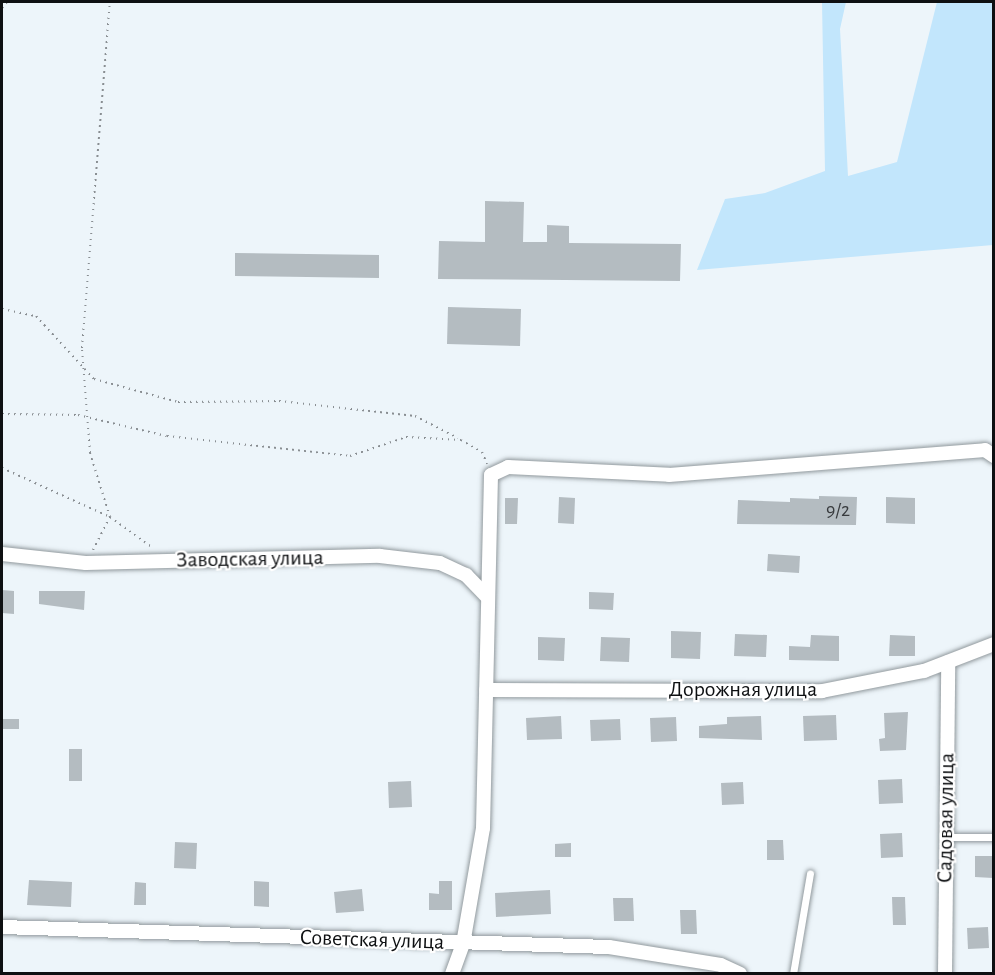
<!DOCTYPE html>
<meta charset="utf-8">
<style>
body{margin:0}
#map{position:relative;width:995px;height:975px;overflow:hidden;background:#edf5fa;font-family:"Alegreya Sans",sans-serif}
div>[style]{position:absolute}
.green>*{inset:0;background:#c2e6fc}
.building>*{inset:0;background:#b4bcc1}
.path>*{height:2px;margin-top:-1px;transform-origin:0;background:repeating-linear-gradient(90deg,#898e92 0 1.5px,transparent 0 6px)}
.roads{filter:drop-shadow(0 0 2px #91999d) drop-shadow(0 0 2px #91999d)}
.lane>*{height:7px;margin:-3.5px;padding:0 3.5px;transform-origin:3.5px;border-radius:3.5px;background:#fff}
.street>*{height:14px;margin:-7px;padding:0 7px;transform-origin:7px;border-radius:7px;background:#fff}
span{translate:-50% -50%;white-space:nowrap;text-align:center;line-height:1.15;-webkit-text-stroke:4.5px #fff;paint-order:stroke}
.number-label{font-size:20px;color:#383b3e}
.number-label span{-webkit-text-stroke-width:0}
.street-label{font-size:22px;color:#0e1012}
.frame{position:absolute;inset:0;border:3px solid #0e1012;pointer-events:none}
</style>
<div id="map">
<div class="green">
<i style="clip-path:polygon(822px 2px,846px 2px,840px 29px,848px 176px,897px 162px,937px 2px,993px 2px,993px 245px,697px 270px,725px 199px,765px 193px,825px 171px)"></i>
</div>
<div class="building">
<i style="clip-path:polygon(485px 201px,524px 202px,523px 242px,547px 242px,547px 225px,569px 226px,569px 243px,681px 244px,680px 281px,438px 279px,439px 241px,485px 242px)"></i>
<i style="clip-path:polygon(235px 253px,379px 255px,379px 278px,235px 276px)"></i>
<i style="clip-path:polygon(448px 307px,521px 309px,520px 346px,447px 344px)"></i>
<i style="clip-path:polygon(819px 496px,857px 497px,856px 525px,737px 524px,738px 500px,790px 502px,790px 498px,819px 499px)"></i>
<i style="clip-path:polygon(559px 497px,575px 498px,574px 524px,558px 523px)"></i>
<i style="clip-path:polygon(886px 497px,915px 498px,915px 524px,886px 523px)"></i>
<i style="clip-path:polygon(505px 498px,518px 498px,517px 524px,505px 524px)"></i>
<i style="clip-path:polygon(768px 554px,800px 556px,799px 573px,767px 571px)"></i>
<i style="clip-path:polygon(2px 590px,14px 591px,14px 614px,2px 613px)"></i>
<i style="clip-path:polygon(39px 591px,85px 591px,84px 610px,39px 604px)"></i>
<i style="clip-path:polygon(589px 592px,614px 593px,613px 610px,589px 609px)"></i>
<i style="clip-path:polygon(671px 631px,701px 632px,700px 659px,671px 658px)"></i>
<i style="clip-path:polygon(735px 634px,767px 635px,766px 657px,734px 656px)"></i>
<i style="clip-path:polygon(811px 635px,839px 636px,839px 661px,789px 660px,789px 646px,810px 647px)"></i>
<i style="clip-path:polygon(890px 635px,915px 636px,915px 656px,889px 656px)"></i>
<i style="clip-path:polygon(538px 637px,565px 638px,564px 661px,538px 660px)"></i>
<i style="clip-path:polygon(601px 637px,630px 638px,629px 662px,600px 661px)"></i>
<i style="clip-path:polygon(908px 712px,906px 750px,880px 751px,879px 739px,885px 738px,884px 713px)"></i>
<i style="clip-path:polygon(836px 715px,837px 740px,804px 741px,803px 716px)"></i>
<i style="clip-path:polygon(561px 716px,562px 739px,527px 740px,526px 718px)"></i>
<i style="clip-path:polygon(761px 716px,762px 740px,699px 738px,699px 726px,727px 724px,727px 717px)"></i>
<i style="clip-path:polygon(676px 717px,677px 741px,651px 742px,650px 718px)"></i>
<i style="clip-path:polygon(2px 719px,19px 719px,19px 729px,2px 729px)"></i>
<i style="clip-path:polygon(620px 719px,621px 740px,591px 741px,590px 720px)"></i>
<i style="clip-path:polygon(69px 749px,82px 749px,82px 781px,69px 781px)"></i>
<i style="clip-path:polygon(902px 779px,903px 803px,879px 804px,878px 780px)"></i>
<i style="clip-path:polygon(411px 781px,412px 807px,389px 808px,388px 782px)"></i>
<i style="clip-path:polygon(743px 782px,744px 804px,722px 805px,721px 783px)"></i>
<i style="clip-path:polygon(902px 833px,903px 857px,881px 858px,880px 834px)"></i>
<i style="clip-path:polygon(767px 840px,783px 840px,784px 860px,767px 860px)"></i>
<i style="clip-path:polygon(175px 842px,197px 843px,196px 869px,174px 868px)"></i>
<i style="clip-path:polygon(571px 843px,571px 857px,555px 857px,555px 844px)"></i>
<i style="clip-path:polygon(975px 856px,993px 856px,993px 878px,975px 877px)"></i>
<i style="clip-path:polygon(29px 880px,72px 882px,71px 907px,27px 905px)"></i>
<i style="clip-path:polygon(254px 881px,269px 882px,269px 907px,254px 906px)"></i>
<i style="clip-path:polygon(439px 881px,452px 881px,452px 910px,429px 910px,429px 893px,439px 894px)"></i>
<i style="clip-path:polygon(135px 882px,146px 883px,146px 905px,134px 905px)"></i>
<i style="clip-path:polygon(362px 889px,364px 911px,336px 913px,334px 892px)"></i>
<i style="clip-path:polygon(550px 890px,551px 914px,496px 917px,495px 893px)"></i>
<i style="clip-path:polygon(892px 897px,905px 897px,906px 925px,893px 925px)"></i>
<i style="clip-path:polygon(613px 898px,633px 898px,634px 921px,614px 921px)"></i>
<i style="clip-path:polygon(680px 910px,696px 910px,697px 934px,681px 934px)"></i>
<i style="clip-path:polygon(988px 927px,989px 948px,968px 949px,967px 928px)"></i>
</div>
<div class="path">
<i style="left:2px;top:8px;width:8px;rotate:-50deg"></i>
<i style="left:2px;top:309px;width:35px;rotate:12deg"></i>
<i style="left:36px;top:316px;width:86px;rotate:47.4deg"></i>
<i style="left:94px;top:379px;width:87px;rotate:15.3deg"></i>
<i style="left:178px;top:402px;width:101px;rotate:-0.6deg"></i>
<i style="left:279px;top:401px;width:137px;rotate:6.3deg"></i>
<i style="left:415px;top:416px;width:48px;rotate:27.1deg"></i>
<i style="left:2px;top:414px;width:76px;rotate:0.8deg"></i>
<i style="left:78px;top:415px;width:91px;rotate:13.3deg"></i>
<i style="left:167px;top:436px;width:184px;rotate:6.2deg"></i>
<i style="left:350px;top:456px;width:59px;rotate:-18.7deg"></i>
<i style="left:406px;top:437px;width:55px;rotate:3.1deg"></i>
<i style="left:461px;top:440px;width:24px;rotate:30deg"></i>
<i style="left:482px;top:452px;width:13px;rotate:67deg"></i>
<i style="left:2px;top:468px;width:119px;rotate:24.4deg"></i>
<i style="left:110px;top:517px;width:53px;rotate:35.8deg"></i>
<i style="left:93px;top:550px;width:37px;rotate:-63deg"></i>
<i style="left:110px;top:517px;width:67px;rotate:-107.4deg"></i>
<i style="left:90px;top:453px;width:105px;rotate:-94.4deg"></i>
<i style="left:82px;top:348px;width:347px;rotate:-85.4deg"></i>
</div>
<div class="roads">
<div class="lane">
<i style="left:946px;top:837px;width:48px"></i>
<i style="left:793px;top:974px;width:102px;rotate:-80.4deg"></i>
</div>
<div class="street">
<i style="left:2px;top:554px;width:84px;rotate:6.1deg"></i>
<i style="left:86px;top:563px;width:294px;rotate:-1.4deg"></i>
<i style="left:380px;top:556px;width:60px;rotate:6.7deg"></i>
<i style="left:440px;top:563px;width:29px;rotate:25deg"></i>
<i style="left:466px;top:575px;width:30px;rotate:46deg"></i>
<i style="left:486px;top:690px;width:336px;rotate:0.2deg"></i>
<i style="left:822px;top:691px;width:104px;rotate:-11.1deg"></i>
<i style="left:924px;top:671px;width:75px;rotate:-21.1deg"></i>
<i style="left:2px;top:927px;width:607px;rotate:1.89deg"></i>
<i style="left:609px;top:947px;width:113px;rotate:9.1deg"></i>
<i style="left:721px;top:965px;width:21px;rotate:25deg"></i>
<i style="left:452px;top:974px;width:32px;rotate:-70deg"></i>
<i style="left:463px;top:944px;width:118px;rotate:-80.2deg"></i>
<i style="left:483px;top:828px;width:353px;rotate:-88.7deg"></i>
<i style="left:491px;top:475px;width:19px;rotate:-25deg"></i>
<i style="left:508px;top:467px;width:161px;rotate:2.8deg"></i>
<i style="left:669px;top:475px;width:317px;rotate:-4.5deg"></i>
<i style="left:985px;top:450px;width:11px;rotate:34deg"></i>
<i style="left:945px;top:974px;width:312px;rotate:-89.4deg"></i>
</div>
</div>
<div class="number-label">
<span style="left:838px;top:510px">9/2</span>
</div>
<div class="street-label">
<span style="left:250px;top:559px;rotate:-1deg">Заводская улица</span>
<span style="left:743px;top:690px">Дорожная улица</span>
<span style="left:946px;top:818px;rotate:-89deg">Садовая улица</span>
<span style="left:372px;top:940px;rotate:2deg">Советская улица</span>
</div>
<div class="frame"></div>
</div>
